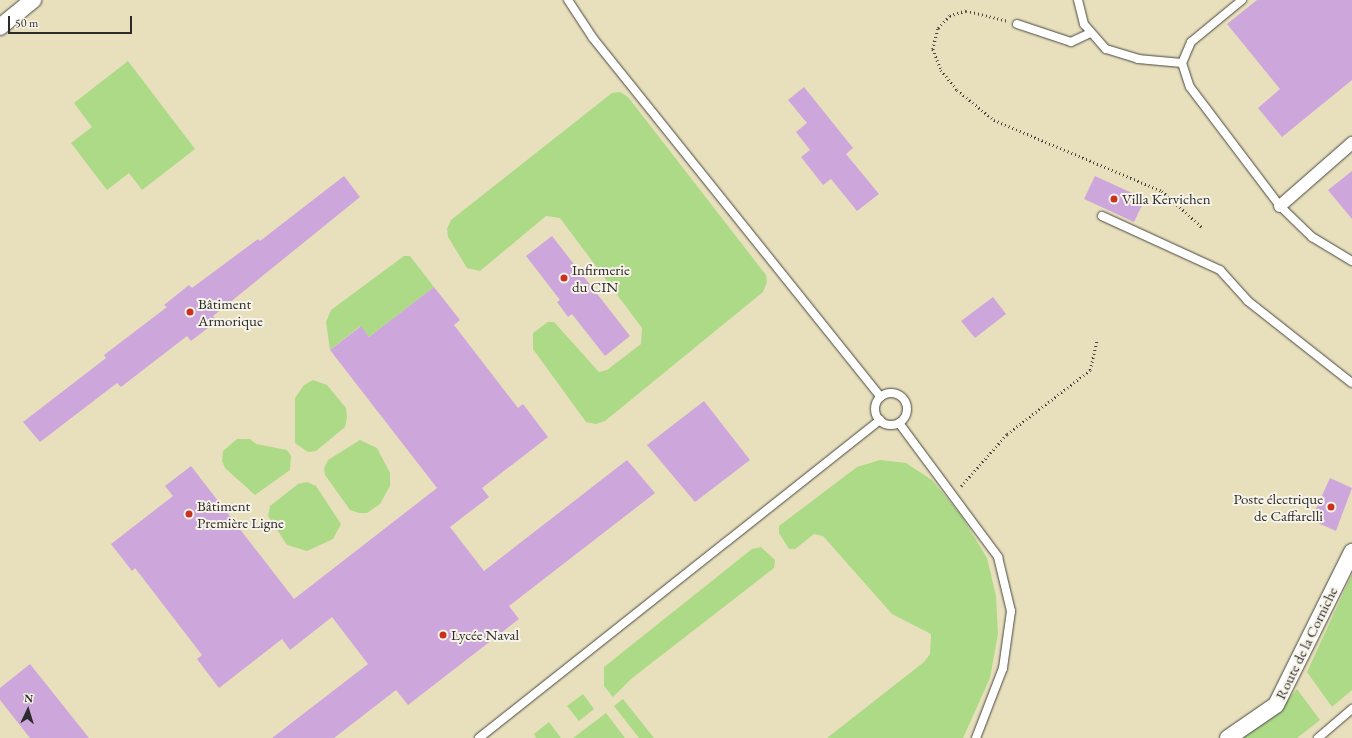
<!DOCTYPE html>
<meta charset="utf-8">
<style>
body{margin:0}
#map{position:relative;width:1352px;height:738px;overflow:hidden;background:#e8e0bc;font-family:"EB Garamond",serif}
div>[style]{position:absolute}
.green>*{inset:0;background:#acda87}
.building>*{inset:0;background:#cda6dc}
.path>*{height:2.5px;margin-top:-1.25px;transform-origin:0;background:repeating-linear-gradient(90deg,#474641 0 1px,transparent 0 4px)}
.roads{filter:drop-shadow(0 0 1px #474641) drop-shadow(0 0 1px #474641)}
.service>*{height:8px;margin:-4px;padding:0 4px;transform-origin:4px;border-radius:4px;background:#fff}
.service>.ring{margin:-4px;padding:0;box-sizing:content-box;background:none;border:8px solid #fff;border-radius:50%}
.pedestrian>*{height:12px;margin:-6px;padding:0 6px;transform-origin:6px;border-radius:6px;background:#fff}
.minor>*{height:16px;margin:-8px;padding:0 8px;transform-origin:8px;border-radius:8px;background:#fff}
.dots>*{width:11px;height:11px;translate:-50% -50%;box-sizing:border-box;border:2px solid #f7f3e8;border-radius:50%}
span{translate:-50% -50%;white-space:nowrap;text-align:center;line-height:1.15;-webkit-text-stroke:4px #f7f3e8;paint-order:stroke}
.poi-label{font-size:15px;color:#2b2b2b}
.left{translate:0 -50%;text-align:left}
.right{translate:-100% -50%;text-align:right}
.street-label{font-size:15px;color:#2b2b2b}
.north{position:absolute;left:8px;top:690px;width:40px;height:40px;-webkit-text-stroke:3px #f7f3e8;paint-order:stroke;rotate:4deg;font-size:11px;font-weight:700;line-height:16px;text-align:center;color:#2b2b2b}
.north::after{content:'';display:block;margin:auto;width:14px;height:18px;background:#2b2b2b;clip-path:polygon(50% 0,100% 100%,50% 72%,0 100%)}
.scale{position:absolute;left:8px;top:16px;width:124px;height:18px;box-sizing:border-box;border:2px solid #2b2b2b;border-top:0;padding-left:5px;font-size:12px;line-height:14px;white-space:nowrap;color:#2b2b2b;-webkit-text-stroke:3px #f7f3e8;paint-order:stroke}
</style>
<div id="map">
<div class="green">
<i style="clip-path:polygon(128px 61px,195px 149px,142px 190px,129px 173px,107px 190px,71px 143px,92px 127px,74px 103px)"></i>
<i style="clip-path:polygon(620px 92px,628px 97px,766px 275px,767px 282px,763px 292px,605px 421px,596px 424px,586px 422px,533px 349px,533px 333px,548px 322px,554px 322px,599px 372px,607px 370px,641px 344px,642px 328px,560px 218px,546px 216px,480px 271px,467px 268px,448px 237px,447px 229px,451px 220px,612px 93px)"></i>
<i style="clip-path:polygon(404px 256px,410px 256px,434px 287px,369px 337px,360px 326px,330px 350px,326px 322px,331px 310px)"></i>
<i style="clip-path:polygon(313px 380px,327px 385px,346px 408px,347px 417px,345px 427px,316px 451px,308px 452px,295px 443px,295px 398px,304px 385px)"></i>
<i style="clip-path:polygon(237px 439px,250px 439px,256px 444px,287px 450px,291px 456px,290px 470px,255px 495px,225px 468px,222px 461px,223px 451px)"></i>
<i style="clip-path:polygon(360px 440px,377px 448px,390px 473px,390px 486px,380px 504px,367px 513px,359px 513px,350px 510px,325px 475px,324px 468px,328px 460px)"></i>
<i style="clip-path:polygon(880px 460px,906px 463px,932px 480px,961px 515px,987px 558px,996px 596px,998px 634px,990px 678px,963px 738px,827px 738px,924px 662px,930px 654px,931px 634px,892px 614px,823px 536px,814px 534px,795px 549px,789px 549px,779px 533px,779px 526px,857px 467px)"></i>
<i style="clip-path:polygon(307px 482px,316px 486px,341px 524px,333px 539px,307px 551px,287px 545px,268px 516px,270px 506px,298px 484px)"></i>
<i style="clip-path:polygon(761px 547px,775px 560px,774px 568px,631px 679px,613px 697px,604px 686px,604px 667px,752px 549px)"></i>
<i style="clip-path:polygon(1352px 574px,1352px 690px,1332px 707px,1307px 672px)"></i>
<i style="clip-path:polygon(1297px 689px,1320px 720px,1297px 738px,1239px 738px,1277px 713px)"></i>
<i style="clip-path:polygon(583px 694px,594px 709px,579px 721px,567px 706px)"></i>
<i style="clip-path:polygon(623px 699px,654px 738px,639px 738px,614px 706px)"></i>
<i style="clip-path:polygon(606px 713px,625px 738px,573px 738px)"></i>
<i style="clip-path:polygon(549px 722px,561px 738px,536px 738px,534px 734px)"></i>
</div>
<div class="building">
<i style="clip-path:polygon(1257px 0,1352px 0,1352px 80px,1282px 137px,1258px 108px,1280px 89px,1227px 24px)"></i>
<i style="clip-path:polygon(804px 87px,853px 148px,846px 154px,879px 194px,857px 211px,831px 179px,823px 185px,801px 157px,810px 150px,796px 132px,807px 123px,788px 100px)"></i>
<i style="clip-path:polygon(1352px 171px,1352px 219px,1328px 190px)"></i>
<i style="clip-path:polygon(344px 176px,360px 197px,213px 316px,217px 321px,191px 341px,187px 336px,121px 387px,117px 383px,40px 442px,23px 422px,106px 358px,104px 355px,167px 307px,164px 305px,189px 285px,192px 288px,258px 239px,260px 241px)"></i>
<i style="clip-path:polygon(1095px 176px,1145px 199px,1134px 222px,1084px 199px)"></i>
<i style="clip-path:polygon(552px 236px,630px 336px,605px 356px,572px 314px,568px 317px,557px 302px,560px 300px,526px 256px)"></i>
<i style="clip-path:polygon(434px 287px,460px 320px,454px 325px,518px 408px,523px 404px,548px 437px,482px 488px,489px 497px,450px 527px,484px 571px,627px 460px,655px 493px,509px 606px,519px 619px,408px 705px,396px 690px,334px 738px,272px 738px,368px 664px,332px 617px,290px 650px,282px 639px,219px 688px,197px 659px,202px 655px,135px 568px,132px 571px,111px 544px,173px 496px,165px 486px,191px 466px,294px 599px,437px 488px,330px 350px,361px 326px,369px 337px)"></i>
<i style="clip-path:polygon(993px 297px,1006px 314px,975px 338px,961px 321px)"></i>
<i style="clip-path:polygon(704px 401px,750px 460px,695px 502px,647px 445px)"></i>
<i style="clip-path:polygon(1330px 478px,1352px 488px,1336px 531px,1311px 520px)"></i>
<i style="clip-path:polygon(30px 664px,89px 738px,30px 738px,0 700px,0 688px)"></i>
</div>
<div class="path">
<i style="left:1006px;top:21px;width:41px;rotate:-166deg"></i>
<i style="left:966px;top:11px;width:17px;rotate:163deg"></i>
<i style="left:950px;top:16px;width:18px;rotate:133deg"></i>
<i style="left:938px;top:29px;width:21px;rotate:104deg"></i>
<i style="left:933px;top:49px;width:22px;rotate:69deg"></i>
<i style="left:941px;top:70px;width:26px;rotate:51deg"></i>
<i style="left:957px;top:90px;width:48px;rotate:39deg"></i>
<i style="left:994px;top:120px;width:182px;rotate:22.9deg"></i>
<i style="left:1162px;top:191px;width:55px;rotate:42.1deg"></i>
<i style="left:961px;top:486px;width:69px;rotate:-48.5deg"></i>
<i style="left:1007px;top:434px;width:105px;rotate:-37.6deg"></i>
<i style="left:1090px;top:370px;width:32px;rotate:-77deg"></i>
</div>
<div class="roads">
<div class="service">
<i style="left:568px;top:0;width:45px;rotate:56.7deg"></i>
<i style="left:593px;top:38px;width:460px;rotate:51.3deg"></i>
<i style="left:1078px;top:0;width:25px;rotate:76deg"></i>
<i style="left:1084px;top:24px;width:33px;rotate:49deg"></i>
<i style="left:1106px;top:49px;width:34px;rotate:17deg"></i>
<i style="left:1138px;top:59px;width:44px;rotate:5.2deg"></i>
<i style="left:1242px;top:0;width:66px;rotate:140.5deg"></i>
<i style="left:1191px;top:42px;width:23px;rotate:113deg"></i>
<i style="left:1182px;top:63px;width:25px;rotate:72deg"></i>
<i style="left:1190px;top:87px;width:149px;rotate:52.9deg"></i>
<i style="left:1280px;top:206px;width:45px;rotate:44.1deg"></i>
<i style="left:1312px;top:237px;width:47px;rotate:31deg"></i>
<i style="left:1017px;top:24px;width:57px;rotate:18.4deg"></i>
<i style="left:1071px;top:42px;width:21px;rotate:-25deg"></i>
<i style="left:1102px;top:216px;width:130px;rotate:24.6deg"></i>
<i style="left:1220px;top:270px;width:42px;rotate:47.9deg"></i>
<i style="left:1248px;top:301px;width:132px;rotate:38.3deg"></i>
<i class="ring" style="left:875px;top:393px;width:24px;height:24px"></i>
<i style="left:899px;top:423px;width:167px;rotate:53.5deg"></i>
<i style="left:998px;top:557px;width:56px;rotate:76.5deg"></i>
<i style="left:1011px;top:611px;width:58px;rotate:98deg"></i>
<i style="left:1003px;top:668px;width:75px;rotate:111.1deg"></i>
<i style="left:479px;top:738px;width:512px;rotate:-38.42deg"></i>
<i style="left:1318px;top:738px;width:45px;rotate:-40.5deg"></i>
</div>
<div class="pedestrian">
<i style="left:1280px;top:206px;width:96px;rotate:-41.2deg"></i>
</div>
<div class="minor">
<i style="left:0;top:27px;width:43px;rotate:-39.3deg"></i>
<i style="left:1228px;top:738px;width:58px;rotate:-34.5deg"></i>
<i style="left:1276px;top:705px;width:171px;rotate:-63.6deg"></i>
</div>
</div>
<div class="dots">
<i style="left:1114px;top:199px;background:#c8321e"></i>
<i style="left:564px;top:278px;background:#c8321e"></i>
<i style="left:190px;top:312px;background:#c8321e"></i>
<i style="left:1331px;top:507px;background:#c8321e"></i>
<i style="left:189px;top:514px;background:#c8321e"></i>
<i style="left:443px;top:635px;background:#c8321e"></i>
</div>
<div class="poi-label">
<span class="left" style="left:1122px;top:199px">Villa Kervichen</span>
<span class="left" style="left:572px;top:278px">Infirmerie<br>du CIN</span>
<span class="left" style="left:198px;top:312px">Bâtiment<br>Armorique</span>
<span class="right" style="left:1323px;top:507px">Poste électrique<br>de Caffarelli</span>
<span class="left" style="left:197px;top:514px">Bâtiment<br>Première Ligne</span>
<span class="left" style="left:451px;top:635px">Lycée Naval</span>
</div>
<div class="street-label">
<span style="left:1306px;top:643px;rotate:-64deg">Route de la Corniche</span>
</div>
<div class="north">N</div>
<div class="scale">50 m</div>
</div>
